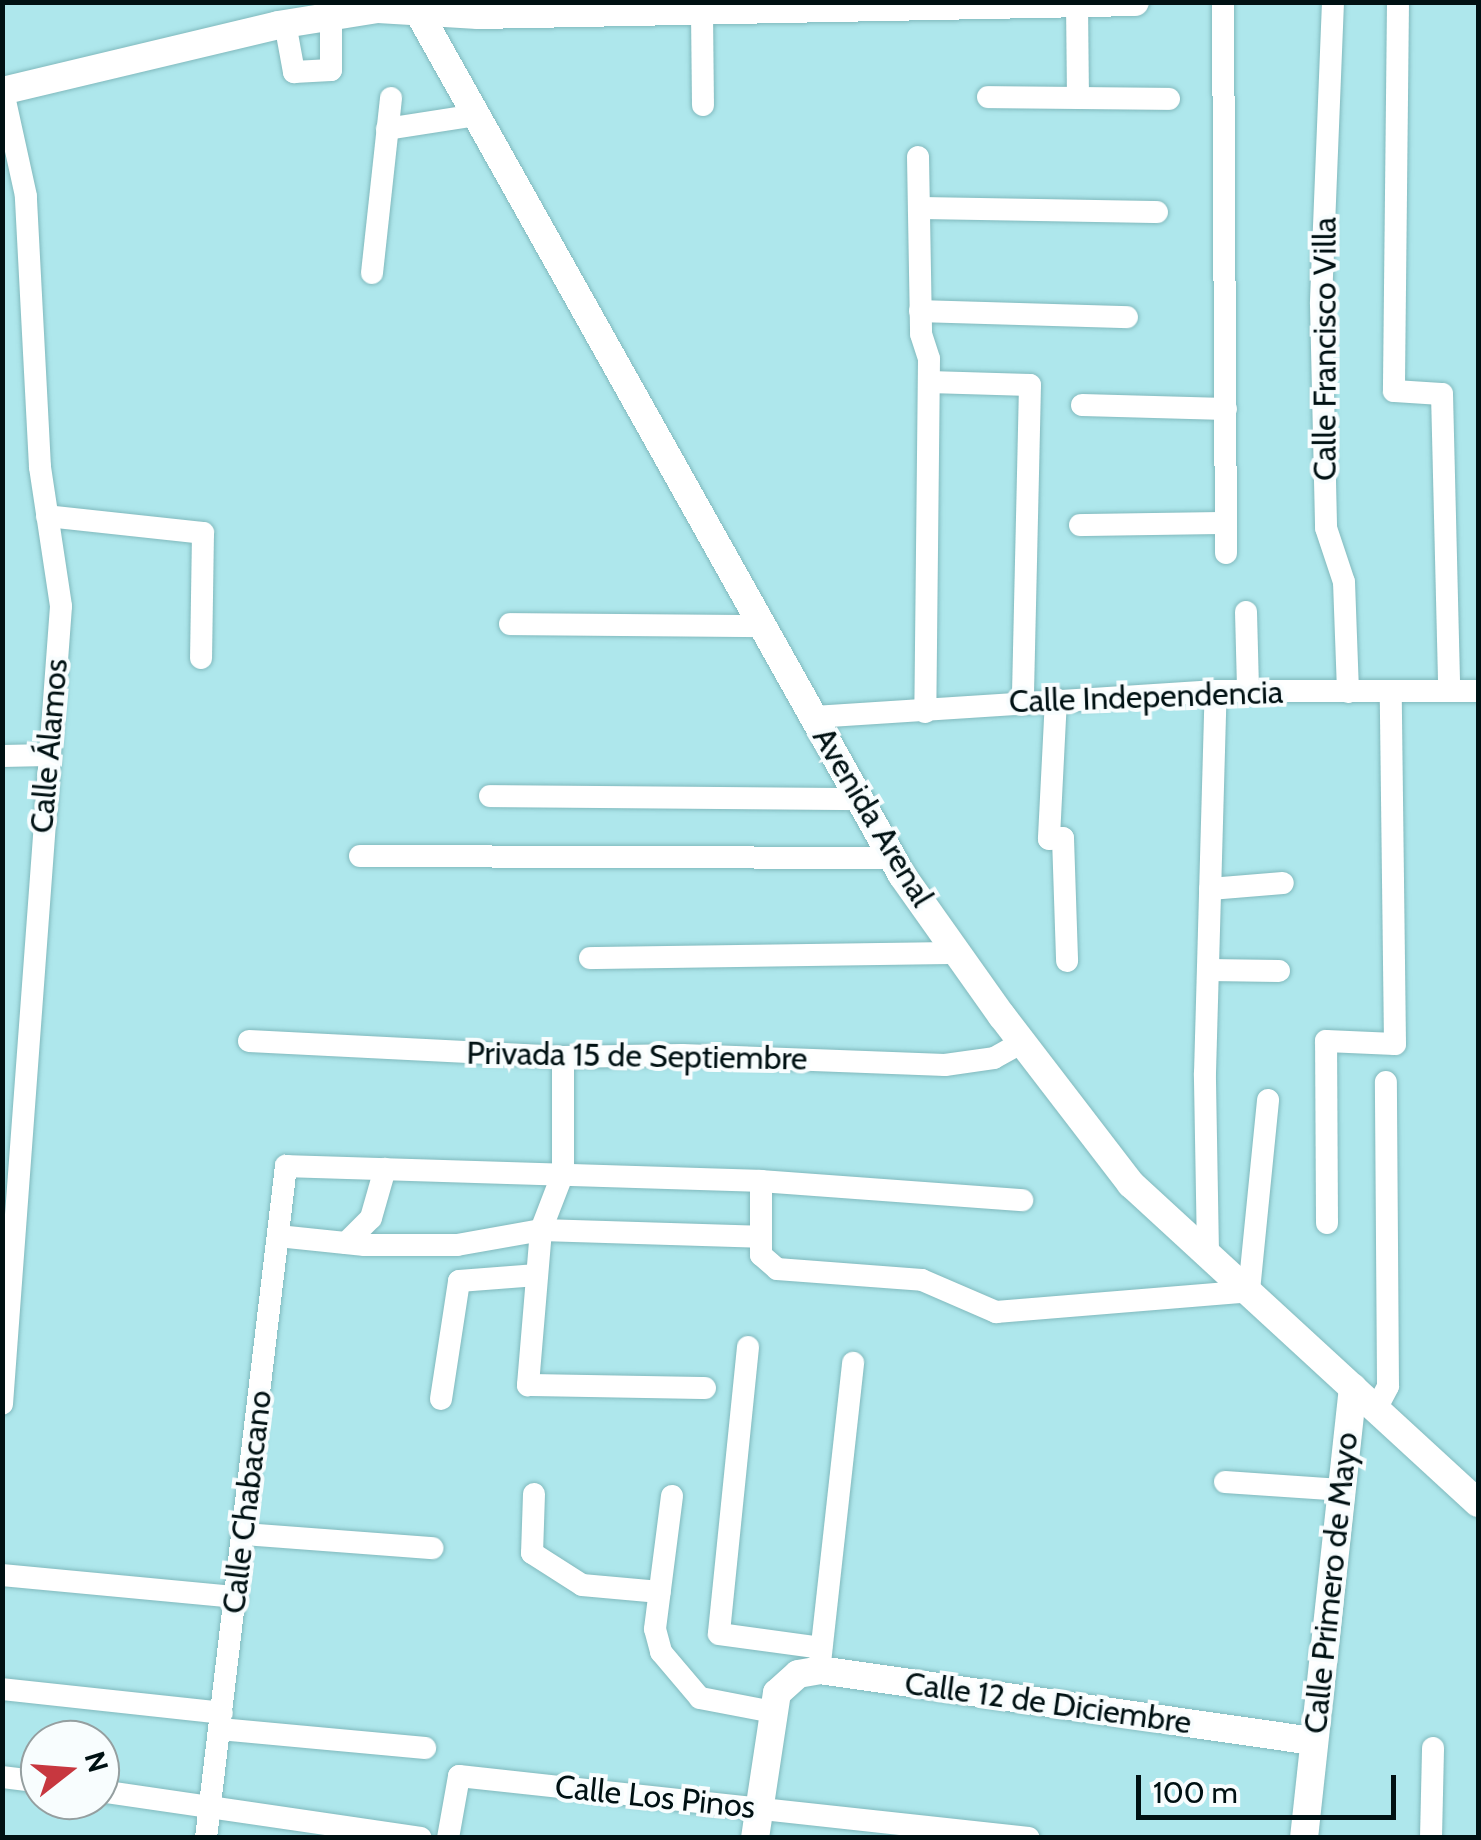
<!DOCTYPE html>
<meta charset="utf-8">
<style>
body{margin:0}
#map{position:relative;width:1481px;height:1840px;overflow:hidden;background:#aee7ec;font-family:Cabin,sans-serif}
div>[style]{position:absolute}
.roads{filter:drop-shadow(0 0 2px #81b9bd) drop-shadow(0 0 2px #81b9bd)}
.minor>*{height:22px;margin:-11px;padding:0 11px;transform-origin:11px;border-radius:11px;background:#fff}
.major>*{height:28px;margin:-14px;padding:0 14px;transform-origin:14px;border-radius:14px;background:#fff}
span{translate:-50% -50%;white-space:nowrap;text-align:center;line-height:1.15;-webkit-text-stroke:8px #f8fdfe;paint-order:stroke}
.street-label{font-size:32px;color:#001113}
.frame{position:absolute;inset:0;border:5px solid #001113;pointer-events:none}
.north{position:absolute;left:20px;top:1720px;width:100px;height:100px;box-sizing:border-box;background:#f8fdfe;border:2px solid #959fa0;border-radius:50%;rotate:73deg;font-size:28px;font-weight:700;line-height:40px;text-align:center;color:#001113}
.north::after{content:'';display:block;margin:auto;width:35px;height:45px;background:#c7373f;clip-path:polygon(50% 0,100% 100%,50% 72%,0 100%)}
.scale{position:absolute;left:1136px;top:1775px;width:260px;height:45px;box-sizing:border-box;border:5px solid #001113;border-top:0;padding-left:12px;font-size:30px;line-height:35px;white-space:nowrap;color:#001113;-webkit-text-stroke:8px #f8fdfe;paint-order:stroke}
</style>
<div id="map">
<div class="roads">
<div class="minor">
<i style="left:1223px;top:2px;width:551px;rotate:89.69deg"></i>
<i style="left:1333px;top:2px;width:302px;rotate:92.3deg"></i>
<i style="left:1321px;top:304px;width:224px;rotate:88.7deg"></i>
<i style="left:1326px;top:528px;width:57px;rotate:71.6deg"></i>
<i style="left:1344px;top:582px;width:110px;rotate:87.9deg"></i>
<i style="left:1398px;top:2px;width:389px;rotate:90.6deg"></i>
<i style="left:1394px;top:391px;width:48px;rotate:3.6deg"></i>
<i style="left:1442px;top:394px;width:296px;rotate:88.6deg"></i>
<i style="left:1077px;top:3px;width:95px;rotate:89.4deg"></i>
<i style="left:702px;top:12px;width:93px;rotate:89.4deg"></i>
<i style="left:285px;top:23px;width:50px;rotate:79.6deg"></i>
<i style="left:294px;top:72px;width:37px;rotate:-3deg"></i>
<i style="left:331px;top:70px;width:55px;rotate:-90deg"></i>
<i style="left:988px;top:97px;width:181px;rotate:0.6deg"></i>
<i style="left:387px;top:129px;width:90px;rotate:-8.9deg"></i>
<i style="left:918px;top:157px;width:177px;rotate:89deg"></i>
<i style="left:921px;top:334px;width:26px;rotate:72deg"></i>
<i style="left:929px;top:359px;width:353px;rotate:90.6deg"></i>
<i style="left:919px;top:208px;width:238px;rotate:1deg"></i>
<i style="left:372px;top:273px;width:176px;rotate:-83.8deg"></i>
<i style="left:920px;top:311px;width:207px;rotate:1.7deg"></i>
<i style="left:929px;top:382px;width:101px;rotate:1.7deg"></i>
<i style="left:1030px;top:385px;width:314px;rotate:91.3deg"></i>
<i style="left:1082px;top:405px;width:144px;rotate:1.6deg"></i>
<i style="left:47px;top:516px;width:157px;rotate:6.2deg"></i>
<i style="left:203px;top:533px;width:125px;rotate:90.9deg"></i>
<i style="left:1080px;top:525px;width:146px;rotate:-0.8deg"></i>
<i style="left:1246px;top:612px;width:79px;rotate:88.5deg"></i>
<i style="left:510px;top:624px;width:252px;rotate:0.5deg"></i>
<i style="left:1056px;top:699px;width:140px;rotate:92.9deg"></i>
<i style="left:1049px;top:839px;width:14px;rotate:-4deg"></i>
<i style="left:1063px;top:838px;width:123px;rotate:88.1deg"></i>
<i style="left:814px;top:717px;width:403px;rotate:-3.7deg"></i>
<i style="left:1216px;top:691px;width:262px"></i>
<i style="left:2px;top:756px;width:47px;rotate:-1.2deg"></i>
<i style="left:490px;top:796px;width:370px;rotate:0.5deg"></i>
<i style="left:360px;top:856px;width:532px;rotate:0.22deg"></i>
<i style="left:1210px;top:889px;width:73px;rotate:-4.7deg"></i>
<i style="left:590px;top:958px;width:367px;rotate:-0.8deg"></i>
<i style="left:1209px;top:970px;width:70px;rotate:0.8deg"></i>
<i style="left:249px;top:1041px;width:314px;rotate:2.9deg"></i>
<i style="left:563px;top:1057px;width:119px;rotate:-1deg"></i>
<i style="left:682px;top:1055px;width:263px;rotate:2.2deg"></i>
<i style="left:945px;top:1065px;width:49px;rotate:-8.1deg"></i>
<i style="left:994px;top:1058px;width:31px;rotate:-29deg"></i>
<i style="left:563px;top:1057px;width:116px;rotate:90deg"></i>
<i style="left:563px;top:1173px;width:61px;rotate:111.1deg"></i>
<i style="left:541px;top:1230px;width:156px;rotate:94.8deg"></i>
<i style="left:528px;top:1385px;width:177px;rotate:1deg"></i>
<i style="left:761px;top:1181px;width:74px;rotate:90deg"></i>
<i style="left:761px;top:1255px;width:21px;rotate:41deg"></i>
<i style="left:777px;top:1269px;width:145px;rotate:4.3deg"></i>
<i style="left:922px;top:1280px;width:81px;rotate:23.4deg"></i>
<i style="left:996px;top:1312px;width:254px;rotate:-4.7deg"></i>
<i style="left:1249px;top:1291px;width:192px;rotate:-84.3deg"></i>
<i style="left:1327px;top:1223px;width:182px;rotate:-90.3deg"></i>
<i style="left:1326px;top:1041px;width:69px;rotate:2.5deg"></i>
<i style="left:1395px;top:1044px;width:350px;rotate:-90.7deg"></i>
<i style="left:278px;top:1236px;width:87px;rotate:5.9deg"></i>
<i style="left:365px;top:1245px;width:92px"></i>
<i style="left:457px;top:1245px;width:85px;rotate:-10.1deg"></i>
<i style="left:541px;top:1230px;width:218px;rotate:1.8deg"></i>
<i style="left:346px;top:1243px;width:35px;rotate:-45deg"></i>
<i style="left:371px;top:1218px;width:51px;rotate:-74.1deg"></i>
<i style="left:1208px;top:1253px;width:180px;rotate:-91deg"></i>
<i style="left:1205px;top:1073px;width:382px;rotate:-88.4deg"></i>
<i style="left:748px;top:1347px;width:288px;rotate:95.8deg"></i>
<i style="left:719px;top:1634px;width:103px;rotate:7.8deg"></i>
<i style="left:441px;top:1399px;width:119px;rotate:-81.3deg"></i>
<i style="left:459px;top:1281px;width:78px;rotate:-4.4deg"></i>
<i style="left:2px;top:1404px;width:800px;rotate:-85.77deg"></i>
<i style="left:61px;top:606px;width:141px;rotate:-98.6deg"></i>
<i style="left:40px;top:467px;width:271px;rotate:-93deg"></i>
<i style="left:26px;top:196px;width:107px;rotate:-102.4deg"></i>
<i style="left:1376px;top:1409px;width:26px;rotate:-62deg"></i>
<i style="left:1388px;top:1386px;width:304px;rotate:-90.4deg"></i>
<i style="left:1225px;top:1482px;width:116px;rotate:3.9deg"></i>
<i style="left:534px;top:1494px;width:59px;rotate:91.9deg"></i>
<i style="left:532px;top:1553px;width:59px;rotate:32.6deg"></i>
<i style="left:582px;top:1585px;width:78px;rotate:5.1deg"></i>
<i style="left:672px;top:1496px;width:134px;rotate:97.3deg"></i>
<i style="left:655px;top:1629px;width:24px;rotate:75deg"></i>
<i style="left:661px;top:1652px;width:60px;rotate:49.7deg"></i>
<i style="left:700px;top:1698px;width:74px;rotate:10.9deg"></i>
<i style="left:245px;top:1534px;width:188px;rotate:4.3deg"></i>
<i style="left:2px;top:1575px;width:235px;rotate:5.4deg"></i>
<i style="left:820px;top:1663px;width:302px;rotate:-83.7deg"></i>
<i style="left:2px;top:1689px;width:221px;rotate:6.2deg"></i>
<i style="left:220px;top:1729px;width:206px;rotate:5.3deg"></i>
<i style="left:2px;top:1777px;width:38px;rotate:7deg"></i>
<i style="left:100px;top:1791px;width:324px;rotate:8.3deg"></i>
<i style="left:206px;top:1838px;width:677px;rotate:-83.21deg"></i>
<i style="left:286px;top:1166px;width:475px;rotate:1.8deg"></i>
<i style="left:761px;top:1181px;width:262px;rotate:4.2deg"></i>
<i style="left:448px;top:1838px;width:63px;rotate:-79.9deg"></i>
<i style="left:459px;top:1776px;width:573px;rotate:6.21deg"></i>
<i style="left:1431px;top:1838px;width:90px;rotate:-88.7deg"></i>
</div>
<div class="major">
<i style="left:420px;top:15px;width:986px;rotate:60.73deg"></i>
<i style="left:902px;top:875px;width:173px;rotate:54.7deg"></i>
<i style="left:1002px;top:1016px;width:212px;rotate:52.5deg"></i>
<i style="left:1131px;top:1184px;width:471px;rotate:42.6deg"></i>
<i style="left:2px;top:91px;width:284px;rotate:-13.4deg"></i>
<i style="left:278px;top:25px;width:101px;rotate:-9.1deg"></i>
<i style="left:378px;top:9px;width:100px;rotate:3.4deg"></i>
<i style="left:478px;top:15px;width:657px;rotate:-1.13deg"></i>
<i style="left:755px;top:1838px;width:147px;rotate:-81.4deg"></i>
<i style="left:777px;top:1693px;width:28px;rotate:-42deg"></i>
<i style="left:798px;top:1674px;width:22px;rotate:-10deg"></i>
<i style="left:820px;top:1670px;width:499px;rotate:8.2deg"></i>
<i style="left:1304px;top:1838px;width:453px;rotate:-83.8deg"></i>
</div>
</div>
<div class="street-label">
<span style="left:1325px;top:349px;rotate:-90deg">Calle Francisco Villa</span>
<span style="left:1146px;top:697px;rotate:-2deg">Calle Independencia</span>
<span style="left:49px;top:746px;rotate:-85deg">Calle Álamos</span>
<span style="left:873px;top:817px;rotate:59deg">Avenida Arenal</span>
<span style="left:637px;top:1056px;rotate:1deg">Privada 15 de Septiembre</span>
<span style="left:247px;top:1502px;rotate:-83deg">Calle Chabacano</span>
<span style="left:1331px;top:1583px;rotate:-84deg">Calle Primero de Mayo</span>
<span style="left:1048px;top:1703px;rotate:8deg">Calle 12 de Diciembre</span>
<span style="left:655px;top:1797px;rotate:6deg">Calle Los Pinos</span>
</div>
<div class="frame"></div>
<div class="north">N</div>
<div class="scale">100 m</div>
</div>
